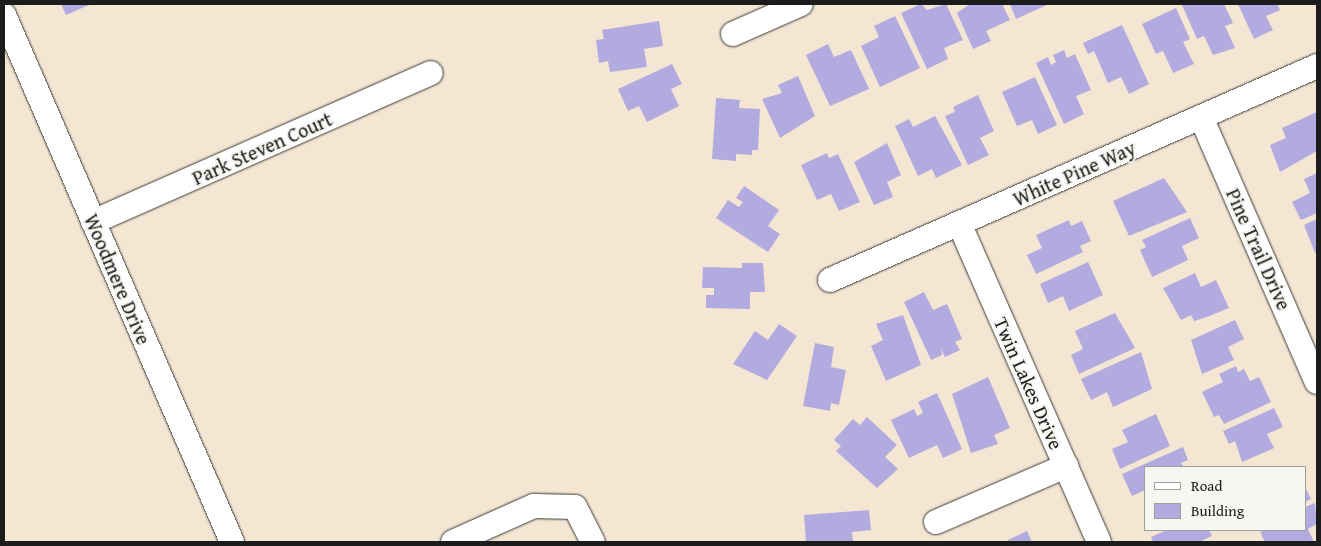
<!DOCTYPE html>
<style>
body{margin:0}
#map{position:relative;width:1321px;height:546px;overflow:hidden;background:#f4e6d2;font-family:"Gentium Book Plus",serif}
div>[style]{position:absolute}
.building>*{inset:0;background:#b2abe0}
.roads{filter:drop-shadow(0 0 1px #3c3a37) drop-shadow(0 0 1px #3c3a37)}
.minor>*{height:24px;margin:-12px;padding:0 12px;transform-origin:12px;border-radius:12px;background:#fff}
span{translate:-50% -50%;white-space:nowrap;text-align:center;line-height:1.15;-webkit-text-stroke:4px #f6f6f2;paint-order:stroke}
.street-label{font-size:20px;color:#1c1c1c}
.frame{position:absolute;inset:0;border:5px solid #1c1c1c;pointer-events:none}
.legend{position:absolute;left:1144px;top:466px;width:162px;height:65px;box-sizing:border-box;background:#f6f6f2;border:1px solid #9f9f9c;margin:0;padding:6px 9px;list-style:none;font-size:15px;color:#1c1c1c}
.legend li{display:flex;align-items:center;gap:10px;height:25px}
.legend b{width:25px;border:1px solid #9f9f9c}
</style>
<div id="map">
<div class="building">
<i style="clip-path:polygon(61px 4px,91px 4px,66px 15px)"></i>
<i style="clip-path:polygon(921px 4px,927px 10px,946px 4px,963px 40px,944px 48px,948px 59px,927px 69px,901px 13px)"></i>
<i style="clip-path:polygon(970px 4px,1002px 4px,1010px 20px,986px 31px,991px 41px,973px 49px,957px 13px)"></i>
<i style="clip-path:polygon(1010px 4px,1049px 4px,1016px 19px)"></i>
<i style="clip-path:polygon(1224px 4px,1233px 23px,1225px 26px,1235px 48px,1213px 55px,1204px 36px,1197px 39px,1182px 5px)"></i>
<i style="clip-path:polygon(1238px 4px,1277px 4px,1280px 10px,1266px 16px,1273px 30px,1254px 39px)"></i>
<i style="clip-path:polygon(1176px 8px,1190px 39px,1183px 42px,1194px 64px,1173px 73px,1163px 51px,1156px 54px,1142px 24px)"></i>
<i style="clip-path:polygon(895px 16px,920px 68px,880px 87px,861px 46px,879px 37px,874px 26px)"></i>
<i style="clip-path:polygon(659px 21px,663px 46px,644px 49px,647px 67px,610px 72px,608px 61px,599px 63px,596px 40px,604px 39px,602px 30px)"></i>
<i style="clip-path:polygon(1122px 25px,1149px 84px,1129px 94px,1121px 77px,1108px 83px,1094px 51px,1088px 54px,1083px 43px)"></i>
<i style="clip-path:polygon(828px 44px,834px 57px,851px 50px,869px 89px,830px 106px,806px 55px)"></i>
<i style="clip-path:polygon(1064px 50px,1067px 58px,1075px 54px,1091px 90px,1076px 96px,1084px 114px,1064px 124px,1036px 63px,1048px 57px,1051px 65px,1056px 62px,1053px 55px)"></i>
<i style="clip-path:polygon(672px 64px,682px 84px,671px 89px,679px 106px,647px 122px,639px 106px,628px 111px,618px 89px)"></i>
<i style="clip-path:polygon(798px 76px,815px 116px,780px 138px,762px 99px,782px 93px,778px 85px)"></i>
<i style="clip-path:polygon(1035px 77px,1057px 125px,1038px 134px,1032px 120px,1017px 126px,1002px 92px)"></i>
<i style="clip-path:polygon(978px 95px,994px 131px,980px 138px,989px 155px,968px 165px,945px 116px,955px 112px,953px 107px)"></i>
<i style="clip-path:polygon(716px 98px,740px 100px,739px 108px,760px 109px,758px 150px,752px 150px,752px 155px,736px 154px,736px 161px,712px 159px)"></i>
<i style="clip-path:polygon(1317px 112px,1317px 151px,1280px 172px,1270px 145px,1286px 138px,1282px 128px)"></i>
<i style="clip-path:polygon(935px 116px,962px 165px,936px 178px,932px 169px,918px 176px,895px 126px,909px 119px,913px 127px)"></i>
<i style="clip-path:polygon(887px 143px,901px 175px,887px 182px,893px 197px,874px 205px,854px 162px)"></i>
<i style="clip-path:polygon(827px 153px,829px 158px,838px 154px,860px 202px,839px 211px,831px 194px,817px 200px,801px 165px)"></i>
<i style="clip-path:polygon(1317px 173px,1317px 213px,1301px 220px,1292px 202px,1310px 193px,1304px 179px)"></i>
<i style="clip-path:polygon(1164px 178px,1187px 212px,1129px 236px,1113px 201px)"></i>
<i style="clip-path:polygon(744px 186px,779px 210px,768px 226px,780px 234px,768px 252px,716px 218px,728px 200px,739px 207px,743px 202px,736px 198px)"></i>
<i style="clip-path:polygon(1190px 218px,1199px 238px,1182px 246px,1188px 260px,1152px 277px,1140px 250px,1146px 247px,1142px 240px)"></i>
<i style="clip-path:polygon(1317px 219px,1317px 252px,1315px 253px,1304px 225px)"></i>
<i style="clip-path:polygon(1069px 220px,1071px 226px,1082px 221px,1091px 241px,1080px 246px,1083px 252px,1036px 274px,1027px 255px,1042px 248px,1036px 235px)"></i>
<i style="clip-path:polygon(1088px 262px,1103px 295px,1069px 311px,1063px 296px,1048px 303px,1040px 284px)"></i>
<i style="clip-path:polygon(742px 263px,763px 263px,765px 292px,750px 292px,750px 309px,706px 308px,706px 295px,714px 295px,714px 288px,702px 288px,703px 267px,742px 268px)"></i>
<i style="clip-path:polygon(1195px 273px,1201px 287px,1216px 280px,1229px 308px,1207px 317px,1194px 321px,1191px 315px,1181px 320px,1163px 288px)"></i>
<i style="clip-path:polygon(924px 292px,933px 310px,947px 304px,962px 339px,955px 342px,960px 350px,945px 357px,941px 349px,942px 355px,931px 360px,904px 302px)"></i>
<i style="clip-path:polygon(1115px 313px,1135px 348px,1079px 374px,1071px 355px,1083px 349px,1075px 331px)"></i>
<i style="clip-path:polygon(903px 315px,921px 365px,886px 381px,871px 346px,883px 340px,876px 324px)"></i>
<i style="clip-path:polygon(1235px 320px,1244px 339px,1228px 347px,1234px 360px,1202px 374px,1191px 340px)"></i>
<i style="clip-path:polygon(779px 324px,797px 336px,767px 380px,733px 364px,755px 331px,768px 340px)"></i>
<i style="clip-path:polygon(815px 343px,834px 347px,831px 367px,846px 370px,839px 405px,831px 403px,830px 411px,803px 406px)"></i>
<i style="clip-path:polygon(1141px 352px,1152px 389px,1113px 407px,1107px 392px,1091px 400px,1081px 379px)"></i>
<i style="clip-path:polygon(1236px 366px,1238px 372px,1244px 369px,1250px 381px,1259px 377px,1271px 402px,1224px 424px,1219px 415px,1214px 417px,1202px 392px,1223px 382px,1219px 374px)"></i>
<i style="clip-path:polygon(988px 377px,1010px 428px,994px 435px,998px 444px,971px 453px,952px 394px)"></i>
<i style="clip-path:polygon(937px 393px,962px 449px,943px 458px,937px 445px,909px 458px,891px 420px,914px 409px,917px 416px,923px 413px,918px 402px)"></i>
<i style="clip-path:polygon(1274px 408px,1283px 427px,1267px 434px,1274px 448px,1242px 462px,1235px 441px,1229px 444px,1223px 431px)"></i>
<i style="clip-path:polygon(1156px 414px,1170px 446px,1120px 469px,1112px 449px,1128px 442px,1122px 430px)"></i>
<i style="clip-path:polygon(867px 417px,897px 445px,885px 457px,898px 469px,877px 488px,836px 451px,841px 446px,834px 440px,853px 419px,860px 425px)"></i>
<i style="clip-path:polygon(1183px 447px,1188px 460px,1181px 463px,1184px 467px,1145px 467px,1145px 490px,1132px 496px,1122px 474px)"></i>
<i style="clip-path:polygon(1305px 487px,1311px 499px,1305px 502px)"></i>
<i style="clip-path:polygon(1315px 503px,1317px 524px,1308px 529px,1314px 542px,1265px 542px,1260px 532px,1266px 530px,1305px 530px,1305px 507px)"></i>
<i style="clip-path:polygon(869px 510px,871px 530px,852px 532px,853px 542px,806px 542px,804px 515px)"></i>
<i style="clip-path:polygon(1167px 530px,1209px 530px,1212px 536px,1199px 542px,1153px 542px,1151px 537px)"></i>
<i style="clip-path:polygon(1027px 531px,1032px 542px,1009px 542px,1008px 540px)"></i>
</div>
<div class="roads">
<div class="minor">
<i style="left:4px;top:15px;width:574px;rotate:66.6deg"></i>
<i style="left:733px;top:34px;width:74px;rotate:-23.8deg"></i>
<i style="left:1201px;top:117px;width:289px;rotate:66.4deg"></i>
<i style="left:93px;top:222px;width:369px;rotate:-23.8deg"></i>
<i style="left:959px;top:223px;width:348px;rotate:66.3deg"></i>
<i style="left:830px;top:280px;width:532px;rotate:-23.72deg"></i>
<i style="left:936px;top:522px;width:142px;rotate:-23.3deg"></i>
<i style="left:453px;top:542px;width:89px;rotate:-24deg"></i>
<i style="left:534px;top:506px;width:41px;rotate:1.4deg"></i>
<i style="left:575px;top:507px;width:39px;rotate:63deg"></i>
</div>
</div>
<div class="street-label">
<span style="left:262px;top:148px;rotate:-24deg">Park Steven Court</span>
<span style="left:1074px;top:173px;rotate:-24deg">White Pine Way</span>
<span style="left:1259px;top:249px;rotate:66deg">Pine Trail Drive</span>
<span style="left:118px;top:279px;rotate:67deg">Woodmere Drive</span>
<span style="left:1029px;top:383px;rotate:66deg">Twin Lakes Drive</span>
</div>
<div class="frame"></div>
<ul class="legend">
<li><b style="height:6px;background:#fff"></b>Road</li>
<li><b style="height:14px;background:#b2abe0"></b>Building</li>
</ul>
</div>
